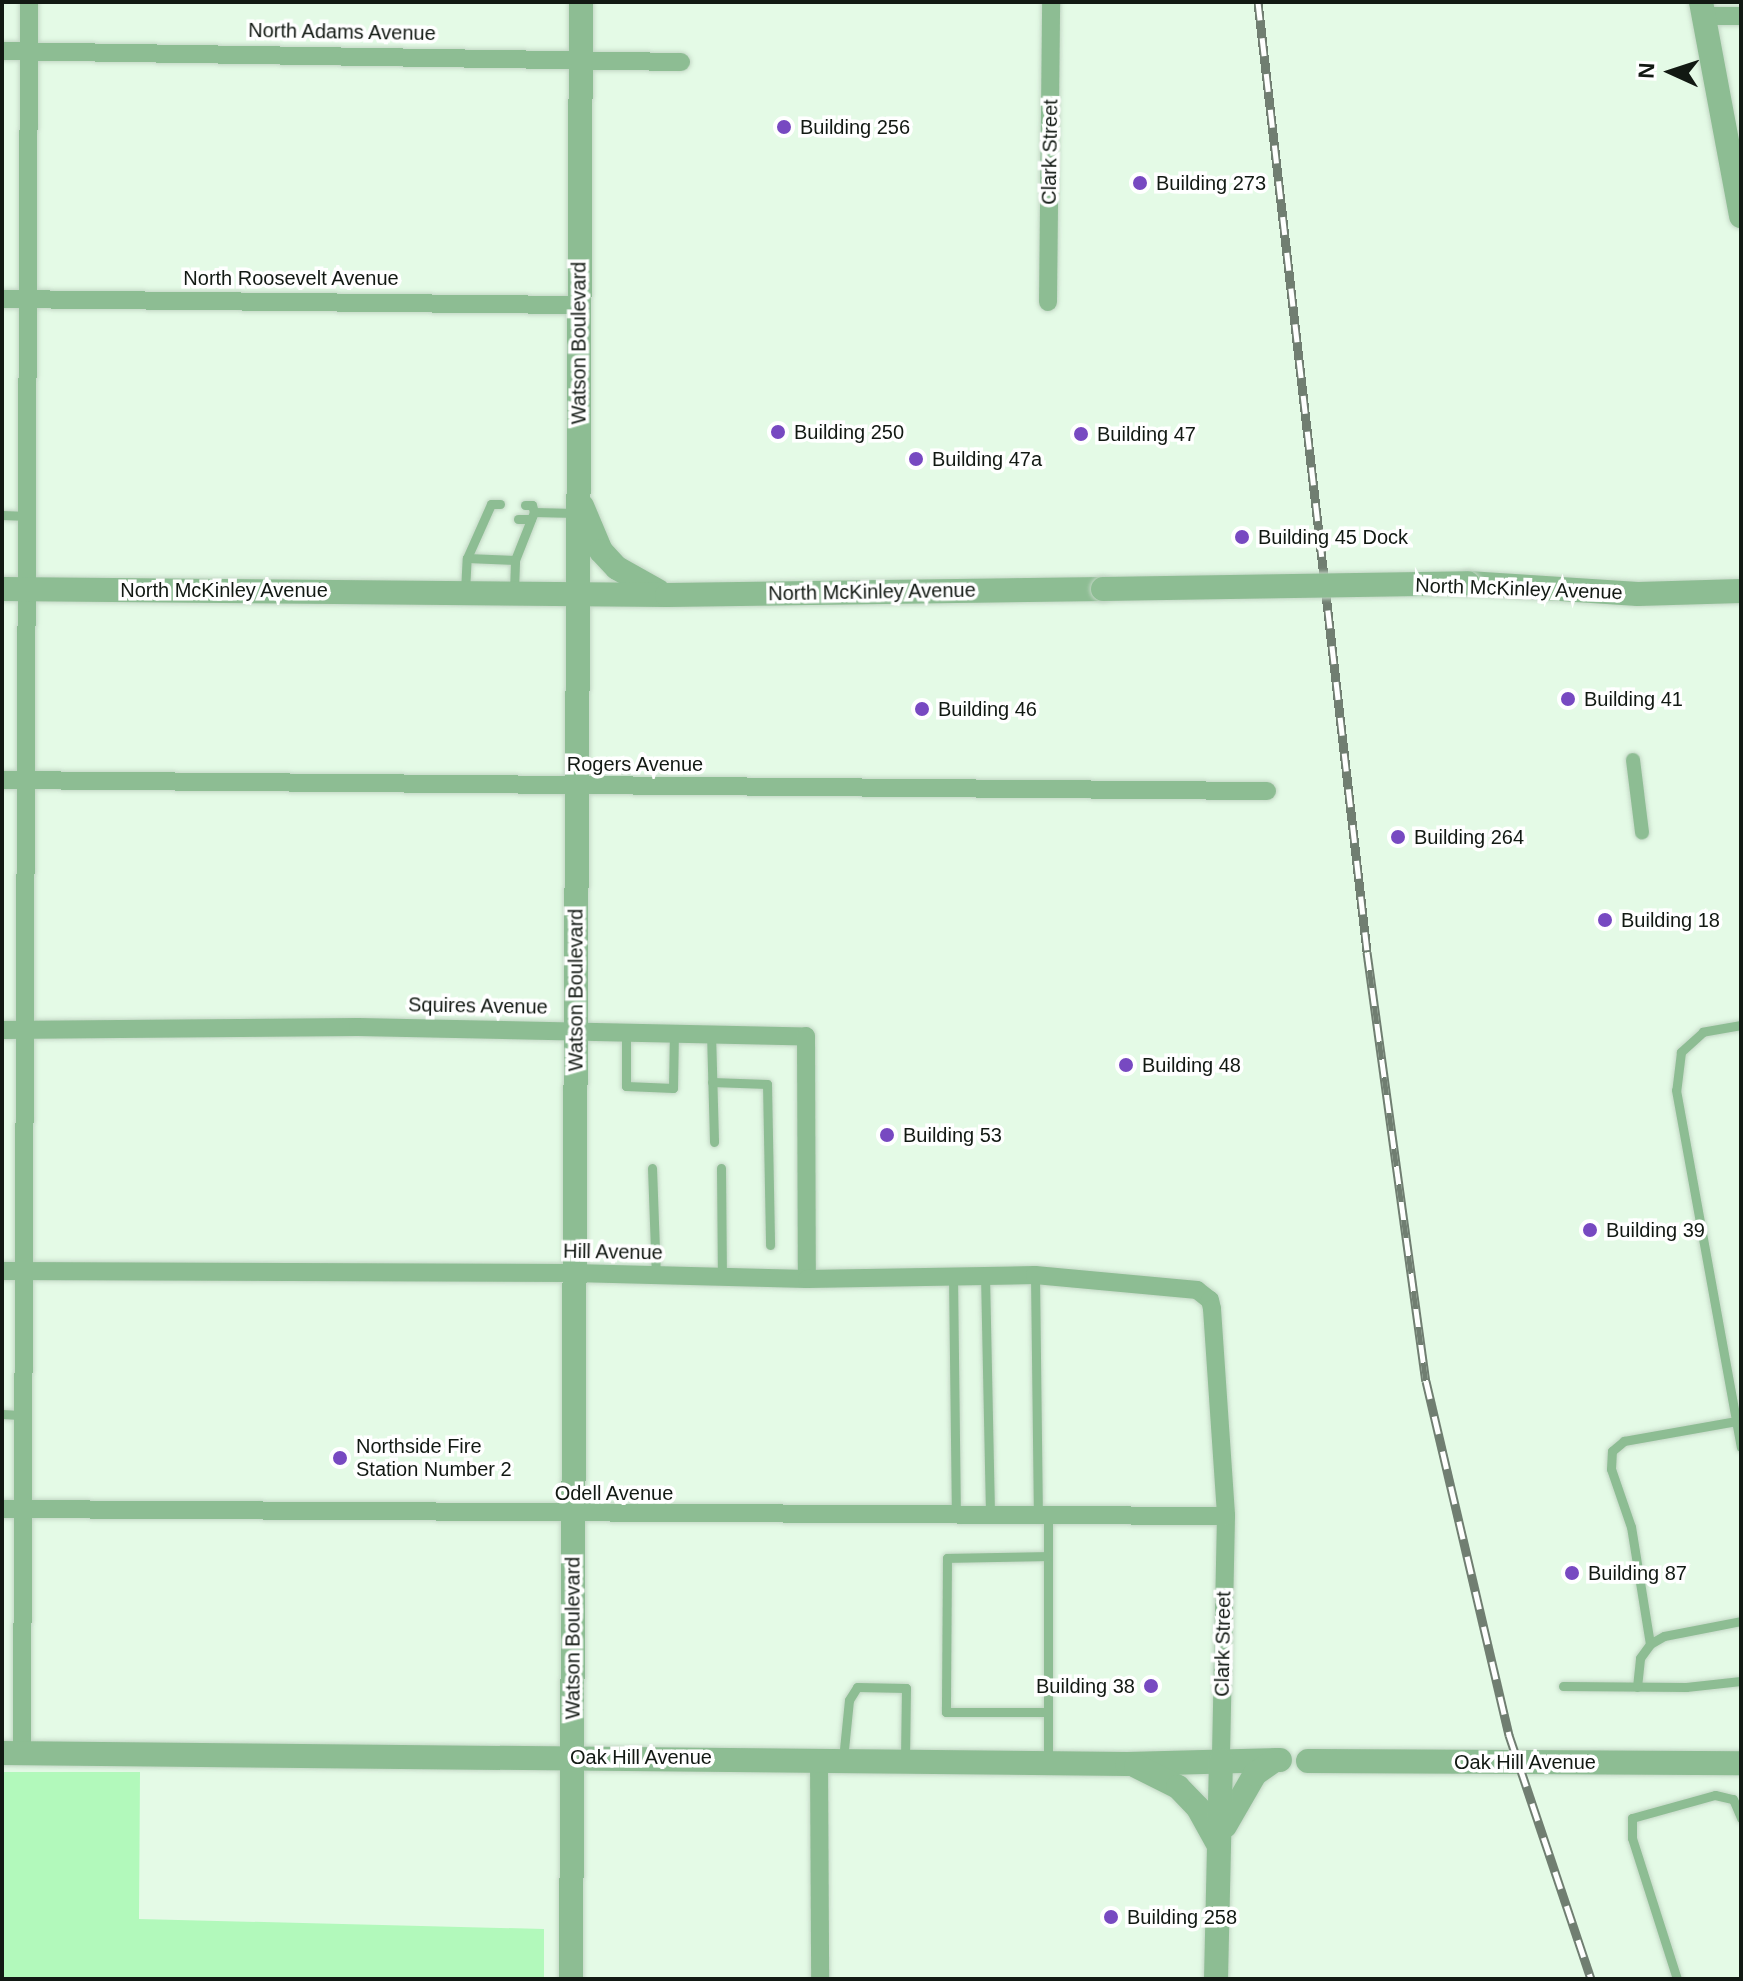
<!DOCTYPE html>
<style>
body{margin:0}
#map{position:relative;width:1743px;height:1981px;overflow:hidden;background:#e4fae6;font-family:Arial,sans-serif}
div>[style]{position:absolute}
.green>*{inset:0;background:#b2f9bb}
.roads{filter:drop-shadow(0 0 2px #c2d6c4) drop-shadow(0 0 2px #c2d6c4)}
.service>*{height:9px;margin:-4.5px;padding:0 4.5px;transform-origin:4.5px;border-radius:4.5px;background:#8dbd93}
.pedestrian>*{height:14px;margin:-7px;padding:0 7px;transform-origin:7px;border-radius:7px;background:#8dbd93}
.minor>*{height:18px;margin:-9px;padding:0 9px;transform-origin:9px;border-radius:9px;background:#8dbd93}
.tertiary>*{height:24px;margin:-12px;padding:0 12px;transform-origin:12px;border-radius:12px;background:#8dbd93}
.rail>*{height:9px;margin-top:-4.5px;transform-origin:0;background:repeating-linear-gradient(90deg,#fff 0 18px,#707e71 0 36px);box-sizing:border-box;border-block:2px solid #707e71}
.bridges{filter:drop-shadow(0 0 2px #c2d6c4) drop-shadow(0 0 2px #c2d6c4)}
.tertiary-bridge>*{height:24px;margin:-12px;padding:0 12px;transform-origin:12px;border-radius:12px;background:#8dbd93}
.dots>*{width:22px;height:22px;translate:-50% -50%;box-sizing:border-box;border:4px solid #fff;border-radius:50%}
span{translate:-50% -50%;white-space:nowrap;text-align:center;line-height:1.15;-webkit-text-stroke:7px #fff;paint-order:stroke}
.street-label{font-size:20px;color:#121913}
.poi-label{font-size:20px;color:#121913}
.left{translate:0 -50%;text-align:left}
.right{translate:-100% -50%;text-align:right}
.frame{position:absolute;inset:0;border:4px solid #121913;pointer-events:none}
.north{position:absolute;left:1631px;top:32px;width:80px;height:80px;-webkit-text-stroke:6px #fff;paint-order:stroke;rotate:273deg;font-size:22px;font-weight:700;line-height:32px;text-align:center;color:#121913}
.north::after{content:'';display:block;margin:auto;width:28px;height:36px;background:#121913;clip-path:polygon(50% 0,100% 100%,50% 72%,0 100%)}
</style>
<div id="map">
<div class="green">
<i style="clip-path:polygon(2px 1772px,140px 1772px,139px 1919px,544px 1929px,544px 1979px,2px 1979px)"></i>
</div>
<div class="roads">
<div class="service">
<i style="left:525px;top:505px;width:7px"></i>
<i style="left:532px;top:505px;width:7px;rotate:74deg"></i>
<i style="left:534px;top:512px;width:41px;rotate:1.4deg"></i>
<i style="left:2px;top:515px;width:26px;rotate:2deg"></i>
<i style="left:518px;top:519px;width:13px"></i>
<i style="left:467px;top:558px;width:48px;rotate:2.4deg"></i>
<i style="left:515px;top:560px;width:52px;rotate:-68.4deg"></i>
<i style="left:465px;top:591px;width:33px;rotate:-87deg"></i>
<i style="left:467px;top:558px;width:59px;rotate:-66deg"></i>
<i style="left:491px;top:504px;width:9px"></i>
<i style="left:514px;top:591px;width:31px;rotate:-88deg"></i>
<i style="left:1741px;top:1025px;width:39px;rotate:170deg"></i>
<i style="left:1703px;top:1032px;width:30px;rotate:138deg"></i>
<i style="left:1681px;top:1052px;width:38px;rotate:97deg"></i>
<i style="left:1676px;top:1090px;width:363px;rotate:79.7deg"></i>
<i style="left:626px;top:1031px;width:55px;rotate:90deg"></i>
<i style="left:626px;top:1086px;width:47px;rotate:2.4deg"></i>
<i style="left:673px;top:1088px;width:56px;rotate:-89deg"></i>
<i style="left:711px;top:1033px;width:109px;rotate:88.4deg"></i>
<i style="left:712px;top:1082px;width:55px;rotate:2.1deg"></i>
<i style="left:767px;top:1084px;width:161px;rotate:88.9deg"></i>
<i style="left:652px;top:1168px;width:107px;rotate:87.9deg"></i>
<i style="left:721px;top:1168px;width:109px;rotate:89.5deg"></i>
<i style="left:953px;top:1275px;width:241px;rotate:89.3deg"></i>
<i style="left:985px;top:1275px;width:241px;rotate:88.8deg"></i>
<i style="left:1035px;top:1275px;width:241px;rotate:89.3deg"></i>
<i style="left:2px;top:1414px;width:22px;rotate:3deg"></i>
<i style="left:1048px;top:1516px;width:247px;rotate:90deg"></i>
<i style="left:1047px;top:1556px;width:100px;rotate:178.9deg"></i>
<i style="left:947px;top:1558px;width:154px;rotate:90.4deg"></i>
<i style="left:946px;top:1712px;width:102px"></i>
<i style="left:1650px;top:1644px;width:119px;rotate:-99.2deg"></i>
<i style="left:1631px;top:1527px;width:61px;rotate:-109deg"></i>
<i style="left:1611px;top:1469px;width:18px;rotate:-87deg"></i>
<i style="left:1612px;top:1451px;width:16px;rotate:-40deg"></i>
<i style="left:1624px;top:1441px;width:114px;rotate:-10.1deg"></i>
<i style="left:1563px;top:1686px;width:123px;rotate:0.5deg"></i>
<i style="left:1686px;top:1687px;width:55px;rotate:-6.2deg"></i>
<i style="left:1637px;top:1687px;width:29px;rotate:-84deg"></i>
<i style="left:1640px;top:1658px;width:17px;rotate:-54deg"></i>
<i style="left:1650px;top:1644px;width:16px;rotate:-30deg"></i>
<i style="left:1664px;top:1636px;width:78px;rotate:-11deg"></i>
<i style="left:843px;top:1759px;width:59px;rotate:-84.2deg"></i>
<i style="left:849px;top:1700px;width:15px;rotate:-58deg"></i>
<i style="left:857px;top:1687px;width:49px;rotate:1.2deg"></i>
<i style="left:906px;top:1688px;width:72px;rotate:90.8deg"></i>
<i style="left:1677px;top:1979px;width:148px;rotate:-107.7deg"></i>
<i style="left:1632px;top:1838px;width:20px;rotate:-90deg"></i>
<i style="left:1632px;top:1818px;width:86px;rotate:-15.5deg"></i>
<i style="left:1715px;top:1795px;width:18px;rotate:13deg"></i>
<i style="left:1733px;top:1799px;width:21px;rotate:67deg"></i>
</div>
<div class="pedestrian">
<i style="left:1633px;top:760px;width:73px;rotate:82.9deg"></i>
</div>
<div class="minor">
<i style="left:1703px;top:16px;width:38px"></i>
<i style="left:2px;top:51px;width:679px;rotate:0.93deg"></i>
<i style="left:2px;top:299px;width:577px;rotate:0.6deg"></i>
<i style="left:1048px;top:302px;width:300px;rotate:-89.4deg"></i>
<i style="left:2px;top:780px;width:1265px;rotate:0.5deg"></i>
<i style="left:2px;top:1030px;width:356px;rotate:-0.5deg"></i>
<i style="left:358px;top:1027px;width:448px;rotate:1.2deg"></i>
<i style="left:806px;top:1036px;width:243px;rotate:89.8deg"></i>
<i style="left:2px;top:1271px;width:572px;rotate:0.2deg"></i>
<i style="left:574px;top:1273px;width:233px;rotate:1.5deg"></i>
<i style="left:807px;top:1279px;width:228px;rotate:-1deg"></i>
<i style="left:1035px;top:1275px;width:163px;rotate:5.3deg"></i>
<i style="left:1197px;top:1290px;width:16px;rotate:38deg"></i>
<i style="left:1210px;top:1300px;width:9px;rotate:77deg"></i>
<i style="left:1212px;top:1309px;width:207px;rotate:86.1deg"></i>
<i style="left:1226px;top:1516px;width:244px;rotate:91.2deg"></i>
<i style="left:2px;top:1509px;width:1224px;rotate:0.33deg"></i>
<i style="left:22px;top:1753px;width:1751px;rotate:-89.77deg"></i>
<i style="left:819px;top:1758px;width:221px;rotate:89.7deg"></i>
</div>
<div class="tertiary">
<i style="left:1701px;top:2px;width:218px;rotate:79.4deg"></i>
<i style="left:582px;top:506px;width:49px;rotate:67.1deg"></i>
<i style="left:601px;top:551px;width:23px;rotate:47deg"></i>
<i style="left:617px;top:568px;width:47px;rotate:29.3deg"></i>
<i style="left:1468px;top:583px;width:170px;rotate:3.7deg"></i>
<i style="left:1638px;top:594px;width:103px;rotate:-1.7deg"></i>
<i style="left:2px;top:589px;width:665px;rotate:0.52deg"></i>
<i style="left:667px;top:595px;width:436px;rotate:-0.8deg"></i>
<i style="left:2px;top:1753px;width:1125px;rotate:0.56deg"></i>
<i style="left:1127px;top:1764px;width:153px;rotate:-1.5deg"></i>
<i style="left:1308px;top:1761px;width:433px;rotate:0.3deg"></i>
<i style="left:1136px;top:1766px;width:47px;rotate:26.6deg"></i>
<i style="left:1178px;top:1787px;width:29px;rotate:46deg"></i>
<i style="left:1198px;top:1808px;width:41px;rotate:60.9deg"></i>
<i style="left:1225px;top:1826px;width:60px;rotate:-60deg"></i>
<i style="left:1255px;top:1774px;width:24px;rotate:-35deg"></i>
<i style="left:571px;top:1979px;width:1977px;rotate:-89.71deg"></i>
<i style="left:1216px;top:1979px;width:219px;rotate:-88.7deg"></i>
</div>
</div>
<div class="rail">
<i style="left:1258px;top:2px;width:956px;rotate:83.45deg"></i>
<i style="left:1367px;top:952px;width:433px;rotate:82.2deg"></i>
<i style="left:1426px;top:1381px;width:364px;rotate:76.8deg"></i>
<i style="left:1509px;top:1735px;width:257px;rotate:71.4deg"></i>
</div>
<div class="bridges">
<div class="tertiary-bridge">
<i style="left:1103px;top:589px;width:365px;rotate:-0.9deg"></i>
</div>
</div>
<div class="dots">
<i style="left:784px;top:127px;background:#7749c1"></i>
<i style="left:1140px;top:183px;background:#7749c1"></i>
<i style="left:778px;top:432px;background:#7749c1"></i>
<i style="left:1081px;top:434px;background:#7749c1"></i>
<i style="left:916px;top:459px;background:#7749c1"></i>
<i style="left:1242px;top:537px;background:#7749c1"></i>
<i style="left:1568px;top:699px;background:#7749c1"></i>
<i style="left:922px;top:709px;background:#7749c1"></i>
<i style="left:1398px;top:837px;background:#7749c1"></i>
<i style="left:1605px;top:920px;background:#7749c1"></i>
<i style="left:1126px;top:1065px;background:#7749c1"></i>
<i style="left:887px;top:1135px;background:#7749c1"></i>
<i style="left:1590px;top:1230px;background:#7749c1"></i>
<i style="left:340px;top:1458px;background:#7749c1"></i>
<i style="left:1572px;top:1573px;background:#7749c1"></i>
<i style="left:1151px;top:1686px;background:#7749c1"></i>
<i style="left:1111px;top:1917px;background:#7749c1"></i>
</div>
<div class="street-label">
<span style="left:342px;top:32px;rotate:1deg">North Adams Avenue</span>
<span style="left:1050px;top:152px;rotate:-89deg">Clark Street</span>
<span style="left:291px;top:278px">North Roosevelt Avenue</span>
<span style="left:579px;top:343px;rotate:-90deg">Watson Boulevard</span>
<span style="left:1519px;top:589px;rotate:2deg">North McKinley Avenue</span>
<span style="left:224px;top:590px">North McKinley Avenue</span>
<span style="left:872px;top:592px;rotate:-1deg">North McKinley Avenue</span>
<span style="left:635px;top:764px">Rogers Avenue</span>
<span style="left:576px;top:990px;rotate:-90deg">Watson Boulevard</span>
<span style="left:478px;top:1006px;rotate:1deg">Squires Avenue</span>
<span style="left:613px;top:1252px;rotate:1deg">Hill Avenue</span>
<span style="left:614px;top:1493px">Odell Avenue</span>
<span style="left:573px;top:1638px;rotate:-90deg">Watson Boulevard</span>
<span style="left:1223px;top:1644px;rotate:-89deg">Clark Street</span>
<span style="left:641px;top:1757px">Oak Hill Avenue</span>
<span style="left:1525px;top:1762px">Oak Hill Avenue</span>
</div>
<div class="poi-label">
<span class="left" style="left:800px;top:127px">Building 256</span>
<span class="left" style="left:1156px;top:183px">Building 273</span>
<span class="left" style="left:794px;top:432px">Building 250</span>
<span class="left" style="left:1097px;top:434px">Building 47</span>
<span class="left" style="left:932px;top:459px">Building 47a</span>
<span class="left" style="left:1258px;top:537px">Building 45 Dock</span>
<span class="left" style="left:1584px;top:699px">Building 41</span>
<span class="left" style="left:938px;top:709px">Building 46</span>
<span class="left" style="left:1414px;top:837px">Building 264</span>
<span class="left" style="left:1621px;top:920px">Building 18</span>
<span class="left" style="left:1142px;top:1065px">Building 48</span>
<span class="left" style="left:903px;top:1135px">Building 53</span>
<span class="left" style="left:1606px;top:1230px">Building 39</span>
<span class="left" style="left:356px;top:1458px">Northside Fire<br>Station Number 2</span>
<span class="left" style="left:1588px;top:1573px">Building 87</span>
<span class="right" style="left:1135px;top:1686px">Building 38</span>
<span class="left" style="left:1127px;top:1917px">Building 258</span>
</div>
<div class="frame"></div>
<div class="north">N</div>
</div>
